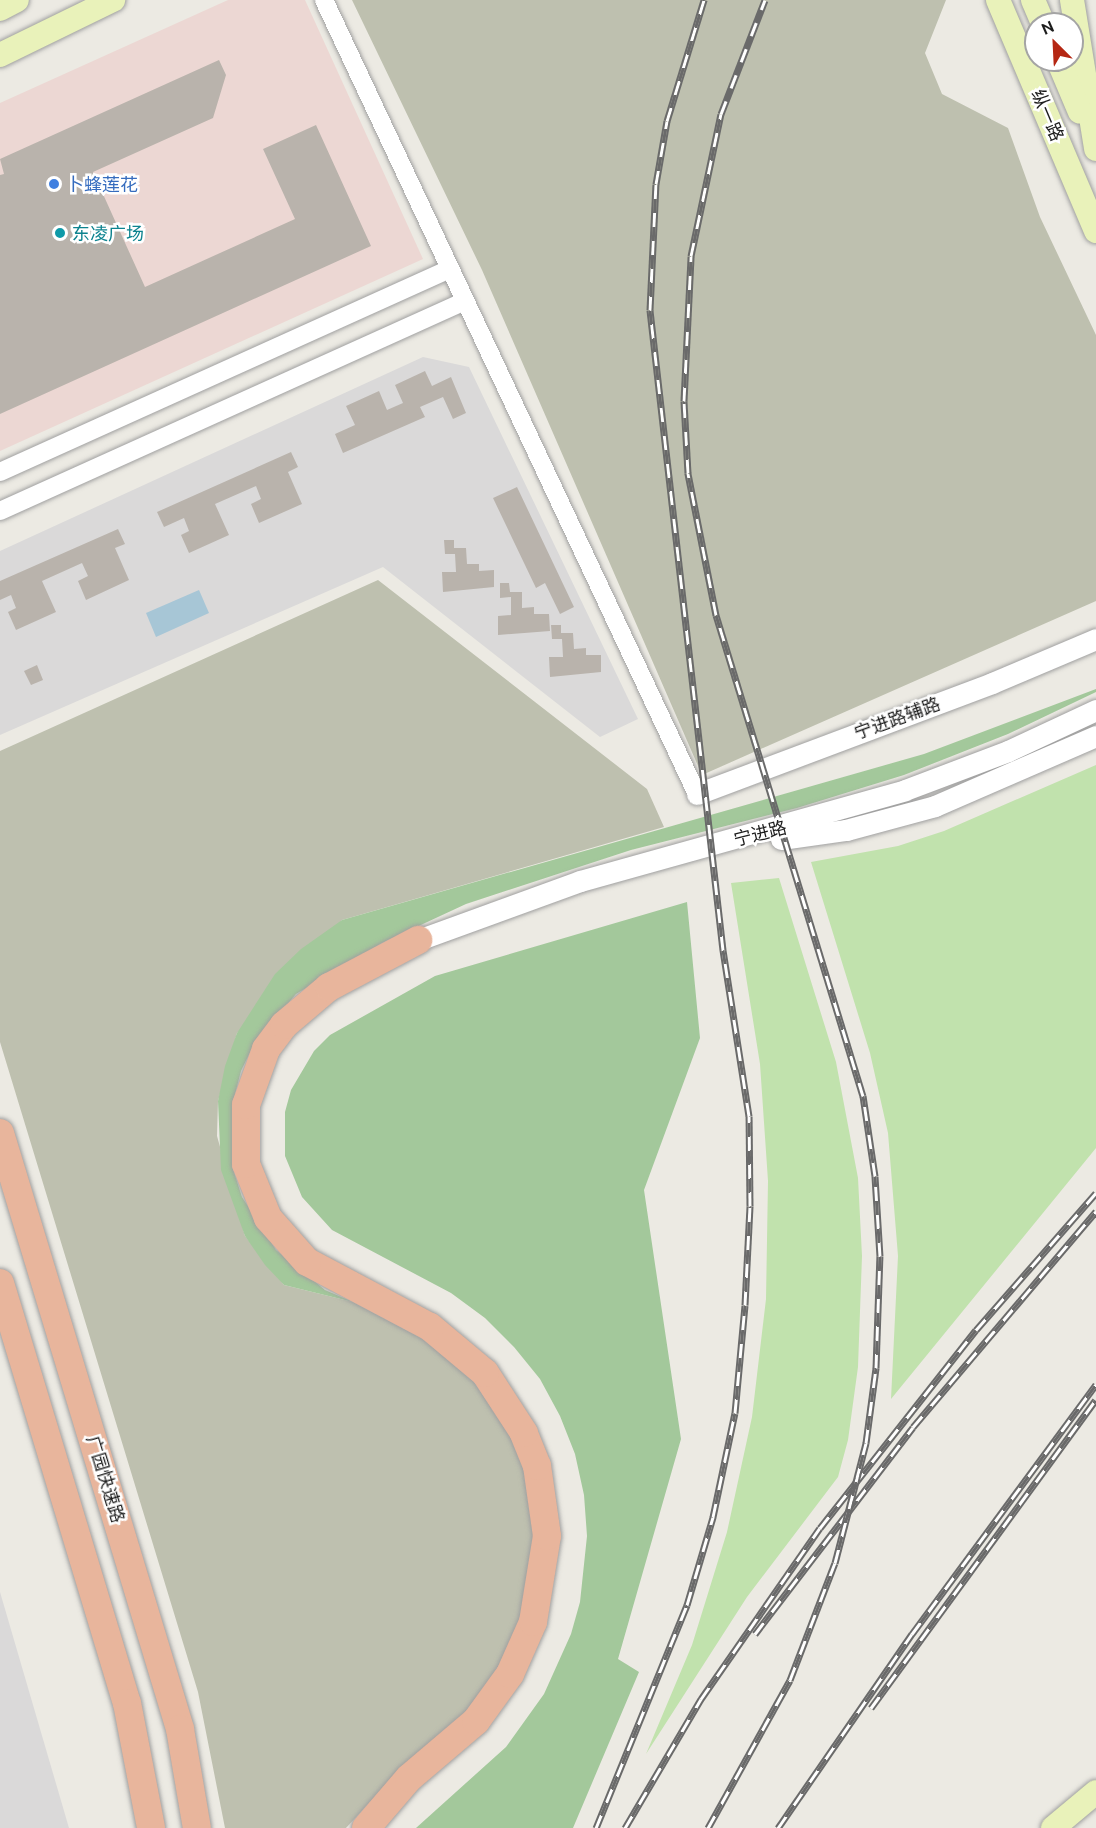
<!DOCTYPE html>
<meta charset="utf-8">
<style>
body{margin:0}
#map{position:relative;width:1096px;height:1828px;overflow:hidden;background:#eceae3;font-family:Ubuntu,"Noto Sans SC",sans-serif}
div>[style]{position:absolute}
.residential>*{inset:0;background:#dad9d9}
.commercial>*{inset:0;background:#ecd7d3}
.construction>*{inset:0;background:#bec0af}
.grass>*{inset:0;background:#c1e2ad}
.forest>*{inset:0;background:#a3c89b}
.water>*{inset:0;background:#a7c6d6}
.building>*{inset:0;background:#b9b3ac}
.roads{filter:drop-shadow(0 0 2px #a0a0a0) drop-shadow(0 0 2px #a0a0a0)}
.minor>*{height:18px;margin:-9px;padding:0 9px;transform-origin:9px;border-radius:9px;background:#fff}
.tertiary>*{height:21px;margin:-10.5px;padding:0 10.5px;transform-origin:10.5px;border-radius:10.5px;background:#fff}
.secondary>*{height:24px;margin:-12px;padding:0 12px;transform-origin:12px;border-radius:12px;background:#e9f2ba}
.trunk>*{height:28px;margin:-14px;padding:0 14px;transform-origin:14px;border-radius:14px;background:#e8b59c}
.rail>*{height:7px;margin-top:-3.5px;transform-origin:0;background:repeating-linear-gradient(90deg,#fff 0 14px,#6a6a6a 0 28px);box-sizing:border-box;border-block:2px solid #6a6a6a}
.dots>*{width:16px;height:16px;translate:-50% -50%;box-sizing:border-box;border:3px solid #fff;border-radius:50%}
span{translate:-50% -50%;white-space:nowrap;text-align:center;line-height:1.15;-webkit-text-stroke:5px #fff;paint-order:stroke}
.street-label{font-size:18px;color:#1c1c1c}
.shop-label{font-size:18px;color:#366cbe}
.left{translate:0 -50%;text-align:left}
.culture-label{font-size:18px;color:#0d838f}
.north{position:absolute;left:1024px;top:12px;width:60px;height:60px;box-sizing:border-box;background:#fff;border:2px solid #a4a4a4;border-radius:50%;rotate:336deg;font-size:16px;font-weight:700;line-height:24px;text-align:center;color:#1c1c1c}
.north::after{content:'';display:block;margin:auto;width:21px;height:27px;background:#b52713;clip-path:polygon(50% 0,100% 100%,50% 72%,0 100%)}
</style>
<div id="map">
<div class="residential">
<i style="clip-path:polygon(423px 357px,469px 367px,638px 719px,600px 737px,383px 567px,0 735px,0 551px)"></i>
<i style="clip-path:polygon(0 1592px,69px 1828px,0 1828px)"></i>
</div>
<div class="commercial">
<i style="clip-path:polygon(228px 0,305px 0,423px 259px,0 451px,0 103px)"></i>
</div>
<div class="construction">
<i style="clip-path:polygon(352px 0,946px 0,925px 53px,942px 94px,1008px 128px,1040px 217px,1096px 335px,1096px 601px,702px 775px,482px 270px)"></i>
<i style="clip-path:polygon(378px 580px,647px 789px,664px 827px,342px 920px,237px 1033px,218px 1101px,217px 1136px,245px 1236px,284px 1285px,353px 1302px,423px 1339px,474px 1382px,512px 1438px,524px 1470px,534px 1537px,521px 1618px,498px 1668px,466px 1712px,401px 1768px,346px 1828px,225px 1828px,198px 1692px,0 1042px,0 751px)"></i>
</div>
<div class="grass">
<i style="clip-path:polygon(1096px 765px,1096px 1148px,891px 1399px,898px 1256px,888px 1133px,870px 1053px,811px 862px,898px 846px,944px 831px)"></i>
<i style="clip-path:polygon(779px 878px,836px 1062px,858px 1178px,862px 1256px,858px 1367px,848px 1440px,838px 1477px,747px 1597px,646px 1754px,692px 1645px,727px 1532px,752px 1417px,766px 1299px,768px 1181px,760px 1064px,731px 883px)"></i>
</div>
<div class="forest">
<i style="clip-path:polygon(1096px 689px,1096px 692px,1008px 734px,904px 775px,797px 808px,631px 850px,466px 904px,382px 943px,296px 994px,255px 1042px,241px 1071px,233px 1102px,232px 1166px,242px 1197px,276px 1250px,325px 1290px,353px 1302px,284px 1285px,265px 1265px,245px 1236px,221px 1170px,218px 1101px,225px 1066px,237px 1033px,275px 974px,301px 949px,342px 920px,924px 754px)"></i>
<i style="clip-path:polygon(687px 902px,700px 1038px,644px 1190px,681px 1439px,618px 1659px,639px 1672px,573px 1828px,416px 1828px,506px 1747px,544px 1694px,571px 1634px,580px 1602px,587px 1536px,584px 1495px,575px 1454px,560px 1416px,540px 1379px,514px 1347px,485px 1318px,451px 1293px,332px 1230px,302px 1197px,285px 1156px,285px 1112px,291px 1090px,314px 1051px,330px 1035px,435px 976px)"></i>
</div>
<div class="water">
<i style="clip-path:polygon(199px 590px,209px 613px,156px 637px,146px 613px)"></i>
</div>
<div class="building">
<i style="clip-path:polygon(219px 60px,226px 75px,213px 118px,93px 172px,145px 287px,295px 219px,263px 149px,316px 125px,371px 246px,0 414px,0 175px,4px 174px,0 159px)"></i>
<i style="clip-path:polygon(425px 371px,432px 386px,451px 377px,466px 413px,453px 419px,443px 397px,420px 407px,425px 417px,343px 453px,335px 434px,355px 425px,346px 406px,379px 391px,387px 410px,403px 403px,395px 385px)"></i>
<i style="clip-path:polygon(291px 452px,298px 467px,288px 472px,302px 504px,259px 523px,251px 504px,261px 499px,256px 486px,215px 504px,229px 535px,189px 553px,181px 535px,189px 531px,184px 518px,164px 527px,157px 512px)"></i>
<i style="clip-path:polygon(517px 487px,574px 607px,560px 614px,545px 583px,536px 588px,493px 498px)"></i>
<i style="clip-path:polygon(118px 529px,125px 544px,115px 548px,129px 580px,86px 600px,78px 581px,88px 576px,82px 563px,42px 581px,56px 612px,16px 630px,8px 612px,16px 608px,11px 595px,0 600px,0 581px)"></i>
<i style="clip-path:polygon(444px 540px,454px 540px,454px 548px,466px 548px,467px 564px,479px 564px,479px 571px,494px 570px,494px 587px,443px 592px,442px 572px,456px 572px,455px 554px,445px 554px)"></i>
<i style="clip-path:polygon(500px 583px,509px 583px,510px 592px,522px 592px,522px 608px,534px 607px,534px 614px,549px 614px,550px 631px,498px 635px,498px 616px,511px 615px,511px 597px,500px 598px)"></i>
<i style="clip-path:polygon(551px 625px,561px 625px,561px 633px,573px 633px,574px 649px,586px 648px,586px 655px,601px 655px,601px 672px,550px 677px,549px 657px,563px 657px,562px 639px,552px 639px)"></i>
<i style="clip-path:polygon(37px 665px,43px 680px,31px 685px,24px 671px)"></i>
</div>
<div class="roads">
<div class="minor">
<i style="left:324px;top:0;width:877px;rotate:64.84deg"></i>
<i style="left:0;top:472px;width:494px;rotate:-24.3deg"></i>
<i style="left:0;top:511px;width:510px;rotate:-24.3deg"></i>
</div>
<div class="tertiary">
<i style="left:697px;top:794px;width:315px;rotate:-20.6deg"></i>
<i style="left:992px;top:683px;width:113px;rotate:-22.9deg"></i>
<i style="left:781px;top:839px;width:66px;rotate:-7.9deg"></i>
<i style="left:846px;top:830px;width:92px;rotate:-15.1deg"></i>
<i style="left:935px;top:806px;width:176px;rotate:-23.5deg"></i>
<i style="left:418px;top:940px;width:172px;rotate:-20deg"></i>
<i style="left:580px;top:881px;width:337px;rotate:-15.6deg"></i>
<i style="left:905px;top:790px;width:110px;rotate:-20.7deg"></i>
<i style="left:1008px;top:751px;width:97px;rotate:-25deg"></i>
</div>
<div class="secondary">
<i style="left:998px;top:0;width:251px;rotate:67deg"></i>
<i style="left:1033px;top:0;width:26px;rotate:67deg"></i>
<i style="left:1072px;top:0;width:151px;rotate:80.8deg"></i>
<i style="left:0;top:9px;width:19px;rotate:-28deg"></i>
<i style="left:0;top:55px;width:126px;rotate:-26deg"></i>
<i style="left:1058px;top:60px;width:56px;rotate:67.1deg"></i>
<i style="left:1053px;top:1828px;width:56px;rotate:-39.9deg"></i>
</div>
<div class="trunk">
<i style="left:0;top:1133px;width:623px;rotate:73.19deg"></i>
<i style="left:180px;top:1729px;width:100px;rotate:80.3deg"></i>
<i style="left:0;top:1283px;width:439px;rotate:73.2deg"></i>
<i style="left:127px;top:1703px;width:127px;rotate:79.1deg"></i>
<i style="left:366px;top:1828px;width:66px;rotate:-49.3deg"></i>
<i style="left:409px;top:1778px;width:88px;rotate:-40.4deg"></i>
<i style="left:476px;top:1721px;width:58px;rotate:-54.1deg"></i>
<i style="left:510px;top:1674px;width:57px;rotate:-66.1deg"></i>
<i style="left:533px;top:1622px;width:87px;rotate:-80.8deg"></i>
<i style="left:547px;top:1536px;width:71px;rotate:-98.1deg"></i>
<i style="left:537px;top:1466px;width:35px;rotate:-112deg"></i>
<i style="left:524px;top:1433px;width:72px;rotate:-123deg"></i>
<i style="left:485px;top:1373px;width:72px;rotate:-140.1deg"></i>
<i style="left:430px;top:1327px;width:139px;rotate:-152.1deg"></i>
<i style="left:307px;top:1262px;width:59px;rotate:-131.6deg"></i>
<i style="left:268px;top:1218px;width:58px;rotate:-112.2deg"></i>
<i style="left:246px;top:1164px;width:59px;rotate:-90deg"></i>
<i style="left:246px;top:1105px;width:59px;rotate:-70.3deg"></i>
<i style="left:266px;top:1049px;width:30px;rotate:-53deg"></i>
<i style="left:284px;top:1025px;width:59px;rotate:-40.2deg"></i>
<i style="left:329px;top:987px;width:101px;rotate:-27.8deg"></i>
</div>
</div>
<div class="rail">
<i style="left:755px;top:1634px;width:260px;rotate:-52.6deg"></i>
<i style="left:913px;top:1427px;width:283px;rotate:-49.7deg"></i>
<i style="left:871px;top:1708px;width:381px;rotate:-53.9deg"></i>
<i style="left:596px;top:1828px;width:241px;rotate:-67.8deg"></i>
<i style="left:687px;top:1605px;width:92px;rotate:-73.5deg"></i>
<i style="left:713px;top:1517px;width:106px;rotate:-78.1deg"></i>
<i style="left:735px;top:1413px;width:108px;rotate:-84.7deg"></i>
<i style="left:745px;top:1305px;width:99px;rotate:-87.1deg"></i>
<i style="left:750px;top:1206px;width:90px;rotate:-90.6deg"></i>
<i style="left:749px;top:1116px;width:168px;rotate:-98.9deg"></i>
<i style="left:723px;top:950px;width:644px;rotate:-96.51deg"></i>
<i style="left:650px;top:310px;width:126px;rotate:-87.3deg"></i>
<i style="left:656px;top:184px;width:64px;rotate:-80.1deg"></i>
<i style="left:667px;top:121px;width:127px;rotate:-73deg"></i>
<i style="left:625px;top:1828px;width:150px;rotate:-59.5deg"></i>
<i style="left:701px;top:1699px;width:208px;rotate:-55.2deg"></i>
<i style="left:820px;top:1528px;width:252px;rotate:-51.8deg"></i>
<i style="left:976px;top:1330px;width:182px;rotate:-48.8deg"></i>
<i style="left:708px;top:1828px;width:169px;rotate:-61deg"></i>
<i style="left:790px;top:1680px;width:125px;rotate:-69deg"></i>
<i style="left:835px;top:1563px;width:124px;rotate:-75.5deg"></i>
<i style="left:866px;top:1443px;width:76px;rotate:-82.4deg"></i>
<i style="left:876px;top:1368px;width:112px;rotate:-88deg"></i>
<i style="left:880px;top:1256px;width:80px;rotate:-93.6deg"></i>
<i style="left:875px;top:1176px;width:81px;rotate:-98.5deg"></i>
<i style="left:863px;top:1096px;width:503px;rotate:-106.99deg"></i>
<i style="left:716px;top:615px;width:145px;rotate:-101.2deg"></i>
<i style="left:688px;top:473px;width:72px;rotate:-93.2deg"></i>
<i style="left:684px;top:401px;width:145px;rotate:-87.2deg"></i>
<i style="left:691px;top:256px;width:145px;rotate:-78.1deg"></i>
<i style="left:721px;top:114px;width:122px;rotate:-68.9deg"></i>
<i style="left:778px;top:1828px;width:236px;rotate:-55.4deg"></i>
<i style="left:912px;top:1634px;width:310px;rotate:-53.6deg"></i>
</div>
<div class="dots">
<i style="left:54px;top:184px;background:#3f7fe0"></i>
<i style="left:60px;top:233px;background:#0f9aa8"></i>
</div>
<div class="street-label">
<span style="left:1048px;top:115px;rotate:67deg">纵一路</span>
<span style="left:897px;top:718px;rotate:-20deg">宁进路辅路</span>
<span style="left:760px;top:833px;rotate:-14deg">宁进路</span>
<span style="left:106px;top:1479px;rotate:73deg">广园快速路</span>
</div>
<div class="shop-label">
<span class="left" style="left:66px;top:184px">卜蜂莲花</span>
</div>
<div class="culture-label">
<span class="left" style="left:72px;top:233px">东凌广场</span>
</div>
<div class="north">N</div>
</div>
